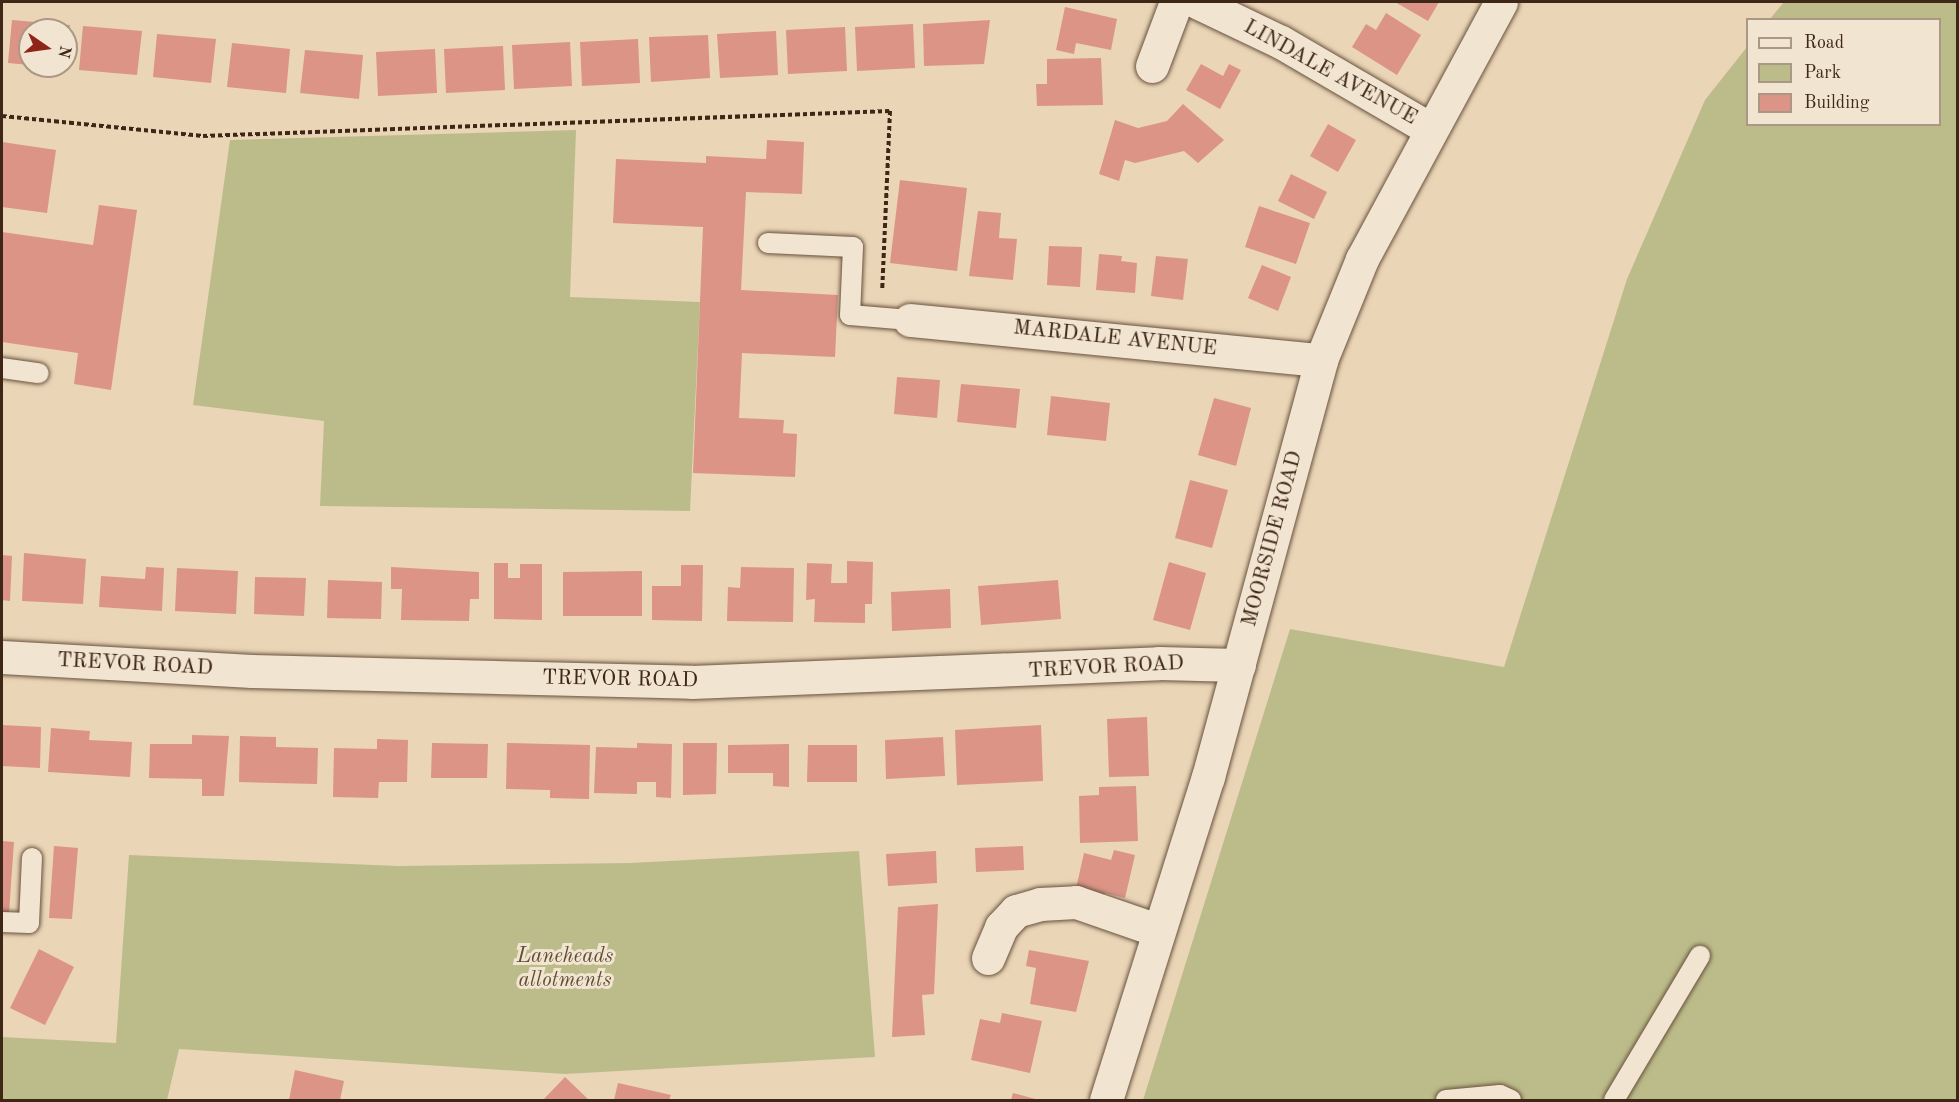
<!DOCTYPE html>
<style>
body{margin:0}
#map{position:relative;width:1959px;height:1102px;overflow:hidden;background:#ead5b7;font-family:"Old Standard TT",serif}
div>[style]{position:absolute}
.green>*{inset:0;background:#bcbc8a}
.building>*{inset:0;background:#db9486}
.path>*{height:4px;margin-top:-2px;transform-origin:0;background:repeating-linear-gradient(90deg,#3e2716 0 4.5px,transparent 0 7.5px)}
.roads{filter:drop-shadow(0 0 2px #69523e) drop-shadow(0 0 2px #69523e)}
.lane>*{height:20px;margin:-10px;padding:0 10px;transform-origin:10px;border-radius:10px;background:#f1e4d0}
.street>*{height:33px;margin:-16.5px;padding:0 16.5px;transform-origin:16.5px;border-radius:16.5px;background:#f1e4d0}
.secondary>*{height:33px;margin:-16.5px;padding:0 16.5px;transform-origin:16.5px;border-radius:16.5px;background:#f1e4d0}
span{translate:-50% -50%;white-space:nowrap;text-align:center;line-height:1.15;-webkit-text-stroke:6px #f1e4d0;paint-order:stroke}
.street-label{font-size:21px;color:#3e2716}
.park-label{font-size:21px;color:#5e4c33;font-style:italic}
.frame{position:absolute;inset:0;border:3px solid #3e2716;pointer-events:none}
.legend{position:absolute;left:1746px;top:18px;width:195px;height:108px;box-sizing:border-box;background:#f1e4d0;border:2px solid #a99886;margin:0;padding:8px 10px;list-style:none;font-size:18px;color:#3e2716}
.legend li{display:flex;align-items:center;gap:12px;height:30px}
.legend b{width:30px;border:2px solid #a99886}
.north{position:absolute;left:18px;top:18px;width:60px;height:60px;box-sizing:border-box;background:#f1e4d0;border:2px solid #a99886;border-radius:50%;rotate:103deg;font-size:16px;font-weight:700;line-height:24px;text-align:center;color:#3e2716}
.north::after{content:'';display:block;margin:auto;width:21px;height:27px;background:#8f2418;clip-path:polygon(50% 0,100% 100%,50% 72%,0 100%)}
</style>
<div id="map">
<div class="green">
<i style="clip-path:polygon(1784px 2px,1957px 2px,1957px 1100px,1143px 1100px,1290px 629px,1504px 667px,1627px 279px,1705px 100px,1747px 47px,1748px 124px,1940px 124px,1940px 20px,1770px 19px)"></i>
<i style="clip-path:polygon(576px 130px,570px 297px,700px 302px,690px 511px,320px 506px,324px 421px,193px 405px,230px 140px)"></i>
<i style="clip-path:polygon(859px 851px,875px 1057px,565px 1074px,179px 1049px,167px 1100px,2px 1100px,2px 1037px,116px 1043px,129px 855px,398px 866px,631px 863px)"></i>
</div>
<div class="building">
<i style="clip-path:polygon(1395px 2px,1439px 2px,1428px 21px)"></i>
<i style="clip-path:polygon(1065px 7px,1117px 19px,1111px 50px,1076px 43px,1074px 54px,1056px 50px)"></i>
<i style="clip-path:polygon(1386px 13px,1421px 35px,1397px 75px,1352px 47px,1366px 24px,1376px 30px)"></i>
<i style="clip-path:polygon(12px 20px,70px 25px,68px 54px,66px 30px,30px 30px,30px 65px,8px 63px)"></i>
<i style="clip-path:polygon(990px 20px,984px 64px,924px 66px,923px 24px)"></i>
<i style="clip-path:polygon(913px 24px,915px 68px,857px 71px,855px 27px)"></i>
<i style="clip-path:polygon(83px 26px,142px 31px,137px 75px,79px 70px)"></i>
<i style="clip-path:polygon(845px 27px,847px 71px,788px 74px,786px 30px)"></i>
<i style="clip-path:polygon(776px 31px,778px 75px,720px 78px,717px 34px)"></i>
<i style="clip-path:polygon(157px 34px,216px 39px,211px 83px,153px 77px)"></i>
<i style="clip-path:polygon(708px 35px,710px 78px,651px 82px,649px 37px)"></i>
<i style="clip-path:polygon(638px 39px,640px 83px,582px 86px,580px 42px)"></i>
<i style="clip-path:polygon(570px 42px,572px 86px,514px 89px,512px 45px)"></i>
<i style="clip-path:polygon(232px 43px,290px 49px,286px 93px,227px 87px)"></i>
<i style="clip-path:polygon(503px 46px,505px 90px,446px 93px,444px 49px)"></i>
<i style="clip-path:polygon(435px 49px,437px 93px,378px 96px,376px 52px)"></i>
<i style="clip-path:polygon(305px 50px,363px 55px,359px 99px,300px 93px)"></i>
<i style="clip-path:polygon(1101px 58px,1103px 105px,1037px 106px,1036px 84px,1047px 84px,1047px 59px)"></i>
<i style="clip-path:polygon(1201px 64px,1223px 76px,1229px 64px,1241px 70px,1220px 109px,1186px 90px)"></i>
<i style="clip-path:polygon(1183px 104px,1224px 140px,1198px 163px,1184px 151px,1135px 163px,1125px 160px,1119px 181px,1099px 174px,1115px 120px,1138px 128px,1167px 121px)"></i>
<i style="clip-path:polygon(1328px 124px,1356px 140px,1338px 172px,1310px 156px)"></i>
<i style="clip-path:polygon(767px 140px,804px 142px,802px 194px,746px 192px,741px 290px,838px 295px,835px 357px,742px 353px,739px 418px,784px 420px,783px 433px,797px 434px,795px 477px,693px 473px,703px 227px,613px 223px,616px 159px,706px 163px,706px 156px,766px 159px)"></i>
<i style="clip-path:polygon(2px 142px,56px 150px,47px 213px,2px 207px)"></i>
<i style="clip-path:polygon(1291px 174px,1327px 192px,1314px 219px,1278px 201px)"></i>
<i style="clip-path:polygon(900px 180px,967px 188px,957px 271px,890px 263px)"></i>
<i style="clip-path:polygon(99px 205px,137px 210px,111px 390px,74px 384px,78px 353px,2px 342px,2px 232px,93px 245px)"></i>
<i style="clip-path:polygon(1259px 206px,1310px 223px,1296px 264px,1245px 247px)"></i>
<i style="clip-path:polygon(978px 211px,1001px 213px,999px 238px,1017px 239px,1013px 280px,969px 276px)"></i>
<i style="clip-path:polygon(1049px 246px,1082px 247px,1080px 287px,1047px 285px)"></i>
<i style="clip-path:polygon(1099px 254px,1122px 256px,1121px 261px,1137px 263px,1135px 293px,1096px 290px)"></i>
<i style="clip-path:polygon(1156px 256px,1188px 259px,1183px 300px,1151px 296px)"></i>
<i style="clip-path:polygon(1262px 265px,1291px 277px,1278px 311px,1248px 298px)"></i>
<i style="clip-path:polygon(897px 377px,940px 380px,937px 418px,894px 414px)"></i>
<i style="clip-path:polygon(961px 384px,1020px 389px,1016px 428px,957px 422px)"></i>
<i style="clip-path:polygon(1051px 396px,1110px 403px,1106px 441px,1047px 435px)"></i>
<i style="clip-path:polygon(1214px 398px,1251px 408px,1236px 466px,1198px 455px)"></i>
<i style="clip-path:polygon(1190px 480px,1228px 490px,1212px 548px,1175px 538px)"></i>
<i style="clip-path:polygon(24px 553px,86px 559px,83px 604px,22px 601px)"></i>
<i style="clip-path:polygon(2px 555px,12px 556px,10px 601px,2px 600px)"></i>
<i style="clip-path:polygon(847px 561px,873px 562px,872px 604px,865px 604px,865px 623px,814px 622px,815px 599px,806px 600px,807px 563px,832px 564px,831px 583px,847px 583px)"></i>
<i style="clip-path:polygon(1169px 562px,1206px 573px,1190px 630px,1153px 620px)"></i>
<i style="clip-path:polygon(494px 563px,508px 563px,508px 578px,520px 578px,520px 564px,542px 564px,542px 620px,494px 619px)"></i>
<i style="clip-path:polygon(681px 565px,703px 565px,702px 621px,652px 620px,652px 586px,681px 586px)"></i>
<i style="clip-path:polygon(146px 567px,164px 568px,162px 611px,99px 607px,101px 576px,145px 579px)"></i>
<i style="clip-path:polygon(391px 567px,479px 572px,479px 599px,470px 599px,469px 621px,401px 620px,402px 589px,391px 589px)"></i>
<i style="clip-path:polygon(741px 567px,794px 568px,793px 622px,727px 621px,728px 587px,740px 588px)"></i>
<i style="clip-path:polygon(177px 568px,238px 571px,236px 614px,175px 611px)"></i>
<i style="clip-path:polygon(642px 571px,642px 616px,563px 616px,563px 572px)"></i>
<i style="clip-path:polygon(255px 577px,306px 578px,304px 616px,254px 614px)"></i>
<i style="clip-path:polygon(328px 580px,382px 582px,381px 619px,327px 618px)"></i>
<i style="clip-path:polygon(1058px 580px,1061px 619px,981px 625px,978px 586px)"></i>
<i style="clip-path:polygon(950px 589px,951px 628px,892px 631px,891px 592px)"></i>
<i style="clip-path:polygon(1147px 717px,1149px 776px,1109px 777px,1107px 719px)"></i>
<i style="clip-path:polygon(2px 725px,41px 727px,40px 768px,2px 766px)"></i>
<i style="clip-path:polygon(1041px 725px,1043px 781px,957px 785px,955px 730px)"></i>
<i style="clip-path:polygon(51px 728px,90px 731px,89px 740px,132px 742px,130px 777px,48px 772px)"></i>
<i style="clip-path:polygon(192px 735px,229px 736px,224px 796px,202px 796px,202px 779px,149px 778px,150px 744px,192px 744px)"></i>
<i style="clip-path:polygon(240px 736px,276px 737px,276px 747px,318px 748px,317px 784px,239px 782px)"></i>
<i style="clip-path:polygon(943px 737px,945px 776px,886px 779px,885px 740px)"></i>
<i style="clip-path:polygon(377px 739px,408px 740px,407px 782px,379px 782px,378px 798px,333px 797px,334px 748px,377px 749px)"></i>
<i style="clip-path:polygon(432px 743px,488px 744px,487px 778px,431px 778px)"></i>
<i style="clip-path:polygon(507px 743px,590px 745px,589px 799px,550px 798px,550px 790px,506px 789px)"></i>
<i style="clip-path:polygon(637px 743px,672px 744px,671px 798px,656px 797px,656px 782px,637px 782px,637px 794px,594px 793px,596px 747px,637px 748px)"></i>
<i style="clip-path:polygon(683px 743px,717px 743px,716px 794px,683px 795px)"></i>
<i style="clip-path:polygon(789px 744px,789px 787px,773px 786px,773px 773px,728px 773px,728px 745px)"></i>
<i style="clip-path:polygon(808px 745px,857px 745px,857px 782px,807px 782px)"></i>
<i style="clip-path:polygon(1136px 786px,1138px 841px,1080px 843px,1079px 796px,1099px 795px,1099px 787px)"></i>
<i style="clip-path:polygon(2px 841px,14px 842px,9px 913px,2px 913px)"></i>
<i style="clip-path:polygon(54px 846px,78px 848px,72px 919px,49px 918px)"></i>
<i style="clip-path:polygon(1023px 846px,1024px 870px,976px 872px,975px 848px)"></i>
<i style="clip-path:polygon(1114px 850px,1135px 855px,1125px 898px,1105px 893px,1103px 900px,1075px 893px,1084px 853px,1111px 860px)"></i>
<i style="clip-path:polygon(936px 851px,937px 883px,888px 886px,886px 854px)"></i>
<i style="clip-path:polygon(938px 904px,934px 994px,922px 995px,925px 1035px,892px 1037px,898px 907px)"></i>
<i style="clip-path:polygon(39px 949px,74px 967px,45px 1025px,10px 1008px)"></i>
<i style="clip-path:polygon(1029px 950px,1089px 961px,1076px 1012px,1030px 1004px,1036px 968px,1026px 966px)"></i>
<i style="clip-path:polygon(1002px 1013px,1042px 1021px,1030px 1073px,971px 1060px,980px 1019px,1000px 1023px)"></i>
<i style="clip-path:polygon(295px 1070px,344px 1081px,340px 1100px,289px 1100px)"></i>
<i style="clip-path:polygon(565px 1077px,589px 1100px,543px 1100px)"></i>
<i style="clip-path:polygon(618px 1083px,671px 1095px,669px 1100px,614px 1100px)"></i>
<i style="clip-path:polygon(1013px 1093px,1039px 1100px,1011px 1100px)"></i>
</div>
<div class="path">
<i style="left:2px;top:116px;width:202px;rotate:5.7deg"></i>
<i style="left:203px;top:136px;width:687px;rotate:-2.08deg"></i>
<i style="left:890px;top:111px;width:180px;rotate:92.5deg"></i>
</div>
<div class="roads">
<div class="lane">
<i style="left:768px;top:243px;width:85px;rotate:2.7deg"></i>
<i style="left:853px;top:247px;width:68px;rotate:92.5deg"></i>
<i style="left:850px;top:315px;width:60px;rotate:4.8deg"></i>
<i style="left:2px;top:368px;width:37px;rotate:8deg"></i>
<i style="left:2px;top:922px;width:27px;rotate:2deg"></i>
<i style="left:29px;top:923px;width:65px;rotate:-87.4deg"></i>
<i style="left:1446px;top:1100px;width:54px;rotate:-5.3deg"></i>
<i style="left:1500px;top:1095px;width:12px;rotate:24deg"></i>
<i style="left:1614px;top:1100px;width:168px;rotate:-59.2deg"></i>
</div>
<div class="street">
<i style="left:1197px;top:2px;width:93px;rotate:25.5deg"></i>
<i style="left:1281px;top:42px;width:173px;rotate:30.3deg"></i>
<i style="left:1152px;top:66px;width:68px;rotate:-69.4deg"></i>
<i style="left:910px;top:320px;width:413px;rotate:5.6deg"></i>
<i style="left:2px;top:657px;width:250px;rotate:3.2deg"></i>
<i style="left:252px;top:671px;width:440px;rotate:1.4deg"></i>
<i style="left:692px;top:682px;width:467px;rotate:-2.3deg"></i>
<i style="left:1159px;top:663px;width:80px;rotate:1.4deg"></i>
<i style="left:988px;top:958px;width:34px;rotate:-67deg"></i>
<i style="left:1001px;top:927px;width:22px;rotate:-47deg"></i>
<i style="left:1016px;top:911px;width:25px;rotate:-16deg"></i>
<i style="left:1040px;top:904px;width:36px;rotate:-3deg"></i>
<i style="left:1076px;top:902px;width:86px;rotate:19.1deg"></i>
</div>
<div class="secondary">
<i style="left:1106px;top:1100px;width:339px;rotate:-72.5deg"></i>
<i style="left:1208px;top:777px;width:432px;rotate:-74.8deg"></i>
<i style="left:1321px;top:360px;width:109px;rotate:-67.9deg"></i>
<i style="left:1362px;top:259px;width:292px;rotate:-61.6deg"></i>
</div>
</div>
<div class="street-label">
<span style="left:1330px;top:73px;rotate:29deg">LINDALE AVENUE</span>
<span style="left:1115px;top:339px;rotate:6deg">MARDALE AVENUE</span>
<span style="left:1273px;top:539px;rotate:-75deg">MOORSIDE ROAD</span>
<span style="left:135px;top:665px;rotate:3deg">TREVOR ROAD</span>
<span style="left:1106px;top:668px;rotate:-3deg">TREVOR ROAD</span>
<span style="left:620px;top:680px;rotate:1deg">TREVOR ROAD</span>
</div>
<div class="park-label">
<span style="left:565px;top:969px">Laneheads<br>allotments</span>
</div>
<div class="frame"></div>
<ul class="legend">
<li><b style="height:8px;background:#f1e4d0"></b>Road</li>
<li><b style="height:16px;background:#bcbc8a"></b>Park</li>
<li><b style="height:16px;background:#db9486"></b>Building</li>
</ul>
<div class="north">N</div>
</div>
